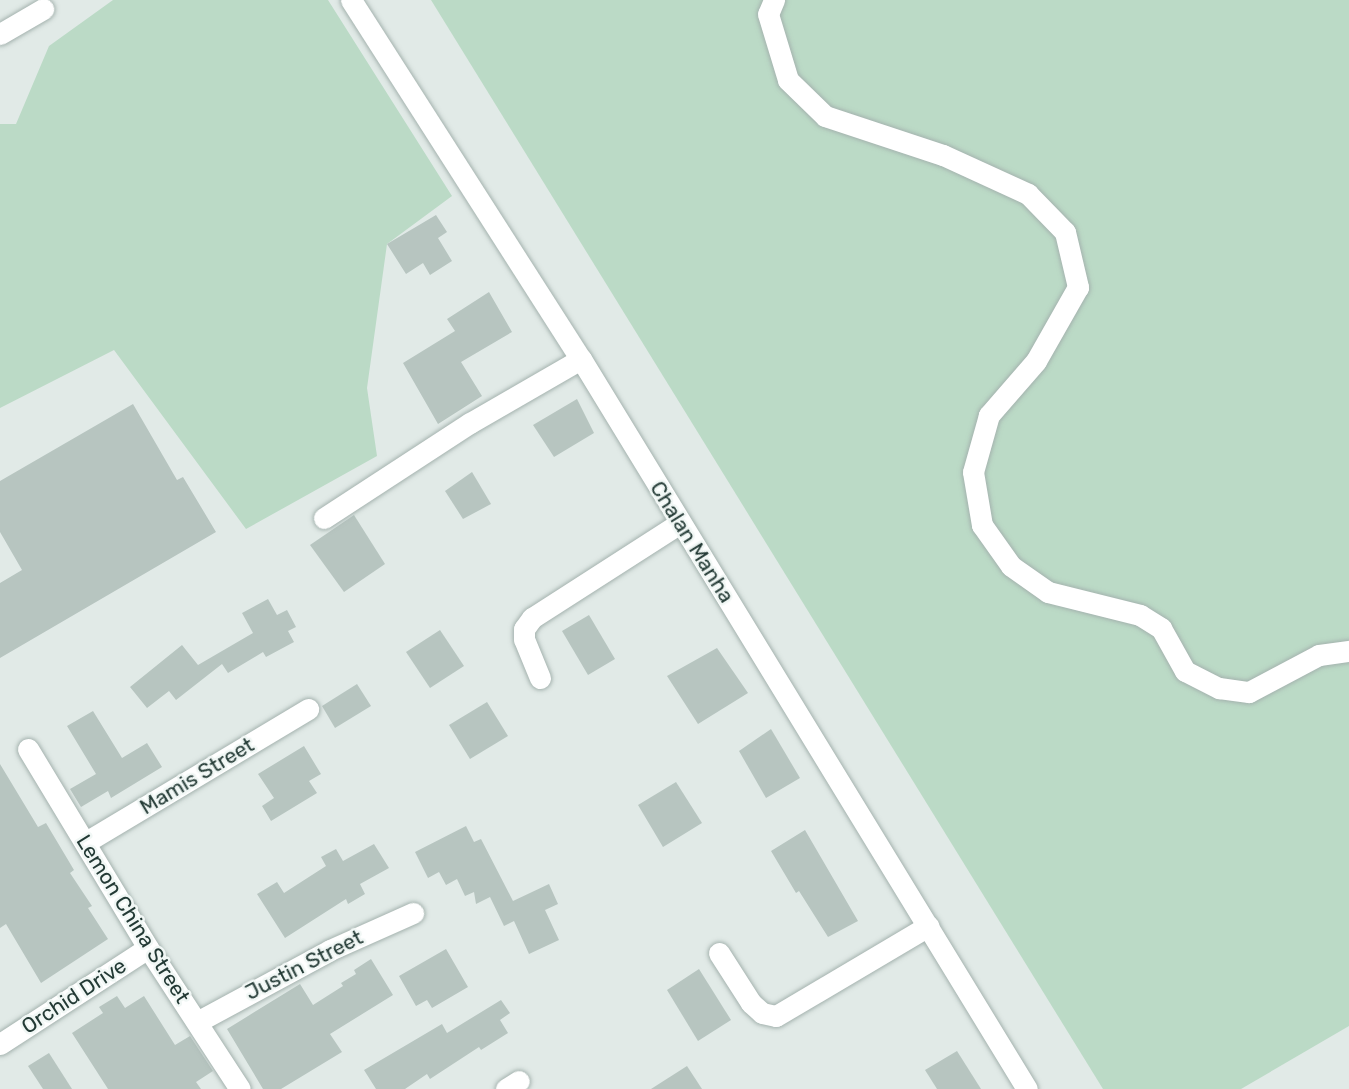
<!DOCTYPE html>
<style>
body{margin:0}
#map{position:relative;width:1349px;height:1089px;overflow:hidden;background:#e1eae7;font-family:Rubik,sans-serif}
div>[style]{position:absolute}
.green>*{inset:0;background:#bbdac6}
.building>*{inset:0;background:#b7c5c0}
.roads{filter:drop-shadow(0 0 2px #a4b2ae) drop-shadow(0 0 2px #a4b2ae)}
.minor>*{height:21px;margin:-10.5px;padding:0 10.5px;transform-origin:10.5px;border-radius:10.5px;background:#fff}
span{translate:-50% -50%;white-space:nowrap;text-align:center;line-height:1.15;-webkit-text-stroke:5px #f1f7f5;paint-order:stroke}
.street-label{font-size:21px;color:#233a35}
</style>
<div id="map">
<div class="green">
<i style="clip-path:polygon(113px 0,328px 0,452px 196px,387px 244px,367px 388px,377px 456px,246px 529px,114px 350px,0 408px,0 124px,16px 124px,49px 46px)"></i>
<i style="clip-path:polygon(431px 0,1349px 0,1349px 1026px,1241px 1089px,1103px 1089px)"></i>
</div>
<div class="building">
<i style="clip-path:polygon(436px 215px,447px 232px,438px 238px,452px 261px,430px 275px,423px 263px,406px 274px,387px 244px)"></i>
<i style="clip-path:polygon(489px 292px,512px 332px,461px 362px,482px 396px,438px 424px,403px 363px,455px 331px,447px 319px)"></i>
<i style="clip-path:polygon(577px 399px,594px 433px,554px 457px,533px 425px)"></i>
<i style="clip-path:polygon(133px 404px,177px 480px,183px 477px,216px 532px,0 658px,0 583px,22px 570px,0 532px,0 481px)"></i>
<i style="clip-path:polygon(472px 472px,491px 504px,463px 519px,445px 491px)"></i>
<i style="clip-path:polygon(354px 515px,385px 564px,344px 592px,310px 545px)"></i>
<i style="clip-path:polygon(268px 599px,277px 615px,287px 610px,296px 627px,288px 631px,294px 642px,266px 657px,263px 652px,228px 673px,222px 664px,176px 700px,169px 691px,147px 708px,130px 687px,182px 645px,198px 665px,253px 633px,242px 613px)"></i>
<i style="clip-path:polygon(589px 615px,615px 659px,588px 675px,562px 631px)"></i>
<i style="clip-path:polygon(440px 630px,464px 666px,430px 688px,406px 652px)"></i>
<i style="clip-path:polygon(717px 648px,748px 693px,698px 724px,667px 676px)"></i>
<i style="clip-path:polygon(357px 684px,371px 706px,335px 728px,322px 706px)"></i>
<i style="clip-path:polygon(487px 702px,508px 736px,470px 759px,449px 725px)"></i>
<i style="clip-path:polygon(93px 711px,122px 758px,147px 743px,162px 767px,111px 798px,108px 791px,81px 807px,70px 789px,96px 774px,67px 726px)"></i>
<i style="clip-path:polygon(771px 729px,800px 778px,766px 798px,739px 751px)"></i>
<i style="clip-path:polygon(304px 746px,321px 774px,309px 781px,317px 793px,271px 821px,262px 806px,274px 798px,258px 774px)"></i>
<i style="clip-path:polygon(0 764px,38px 827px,46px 823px,74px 870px,70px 873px,92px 906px,88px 908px,108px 939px,41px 983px,6px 924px,0 928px)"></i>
<i style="clip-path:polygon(676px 782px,702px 823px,663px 847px,638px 805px)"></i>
<i style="clip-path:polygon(466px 826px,474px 842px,481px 839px,513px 901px,549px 884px,558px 904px,545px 910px,559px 940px,529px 954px,514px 921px,504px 926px,490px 897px,476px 904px,474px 892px,465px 896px,457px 879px,446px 885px,439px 872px,428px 878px,415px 852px)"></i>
<i style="clip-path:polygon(805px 830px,858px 921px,828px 937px,799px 891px,796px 893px,771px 851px)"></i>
<i style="clip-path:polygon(374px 844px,389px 868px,360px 884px,365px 894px,348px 904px,346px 899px,285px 938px,257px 894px,277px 882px,284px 893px,326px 866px,321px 857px,336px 849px,343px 861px)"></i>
<i style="clip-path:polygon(446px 949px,468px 987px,432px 1008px,427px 1000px,416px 1006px,399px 976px)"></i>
<i style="clip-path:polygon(371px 959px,393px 995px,330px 1034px,342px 1052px,281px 1089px,263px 1089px,227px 1029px,300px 984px,313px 1005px,343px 986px,341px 983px,356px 974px,354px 970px)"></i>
<i style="clip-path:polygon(699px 969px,731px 1020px,698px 1041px,667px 990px)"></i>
<i style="clip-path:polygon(117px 996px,125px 1008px,144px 996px,175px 1045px,190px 1036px,213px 1071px,196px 1082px,201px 1089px,108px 1089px,72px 1033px,103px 1013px,99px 1007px)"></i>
<i style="clip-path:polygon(501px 1000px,510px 1013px,500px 1020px,508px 1033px,481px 1050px,479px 1047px,430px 1079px,427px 1074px,405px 1089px,376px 1089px,364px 1070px,442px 1024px,447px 1033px)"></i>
<i style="clip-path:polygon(957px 1051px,981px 1089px,937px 1089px,925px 1070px)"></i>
<i style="clip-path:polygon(49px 1053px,72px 1089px,43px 1089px,28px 1066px)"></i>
<i style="clip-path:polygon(687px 1066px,702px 1089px,651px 1089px)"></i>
</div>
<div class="roads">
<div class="minor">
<i style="left:351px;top:0;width:426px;rotate:57.4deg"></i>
<i style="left:581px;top:359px;width:855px;rotate:58.58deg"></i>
<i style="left:774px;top:0;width:15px;rotate:113deg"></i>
<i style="left:768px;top:14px;width:69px;rotate:73.1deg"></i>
<i style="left:788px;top:80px;width:52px;rotate:44.2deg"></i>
<i style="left:825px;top:116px;width:124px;rotate:18.3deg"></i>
<i style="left:943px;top:155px;width:94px;rotate:24.6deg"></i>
<i style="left:1028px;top:194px;width:53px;rotate:45.8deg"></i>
<i style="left:1065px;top:232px;width:57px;rotate:76.7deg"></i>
<i style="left:1078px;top:287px;width:85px;rotate:119.6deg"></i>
<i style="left:1036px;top:361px;width:72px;rotate:131deg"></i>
<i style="left:989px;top:415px;width:59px;rotate:105.7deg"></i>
<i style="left:973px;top:472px;width:54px;rotate:80.4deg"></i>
<i style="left:982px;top:525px;width:50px;rotate:54.7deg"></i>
<i style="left:1011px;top:566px;width:45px;rotate:35.1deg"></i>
<i style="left:1048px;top:592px;width:95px;rotate:14deg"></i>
<i style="left:1140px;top:615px;width:25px;rotate:32deg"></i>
<i style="left:1161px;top:628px;width:49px;rotate:60.8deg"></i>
<i style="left:1185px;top:671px;width:38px;rotate:27deg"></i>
<i style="left:1219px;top:688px;width:30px;rotate:8deg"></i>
<i style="left:1249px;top:692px;width:79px;rotate:-27.9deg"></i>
<i style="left:1319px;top:655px;width:30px;rotate:-8deg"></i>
<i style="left:0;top:34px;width:50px;rotate:-30.2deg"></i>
<i style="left:324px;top:518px;width:174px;rotate:-33.1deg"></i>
<i style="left:470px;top:423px;width:128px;rotate:-30deg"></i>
<i style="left:540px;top:678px;width:42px;rotate:-112.3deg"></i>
<i style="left:524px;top:639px;width:10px;rotate:-90deg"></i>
<i style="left:524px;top:629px;width:14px;rotate:-54deg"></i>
<i style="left:532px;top:618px;width:176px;rotate:-32.7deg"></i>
<i style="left:28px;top:749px;width:232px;rotate:58.9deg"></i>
<i style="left:148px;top:948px;width:168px;rotate:56.9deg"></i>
<i style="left:86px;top:842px;width:259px;rotate:-30.9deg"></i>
<i style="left:719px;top:953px;width:59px;rotate:57.4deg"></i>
<i style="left:751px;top:1003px;width:15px;rotate:42deg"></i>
<i style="left:762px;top:1013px;width:14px;rotate:12deg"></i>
<i style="left:776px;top:1016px;width:177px;rotate:-30.6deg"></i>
<i style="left:197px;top:1022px;width:151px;rotate:-28.4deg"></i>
<i style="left:330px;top:950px;width:91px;rotate:-24deg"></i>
<i style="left:0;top:1044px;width:176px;rotate:-33deg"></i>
<i style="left:506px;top:1089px;width:15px;rotate:-32deg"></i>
</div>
</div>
<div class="street-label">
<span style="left:692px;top:542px;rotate:58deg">Chalan Manha</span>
<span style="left:197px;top:776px;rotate:-31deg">Mamis Street</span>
<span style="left:133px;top:919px;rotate:58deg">Lemon China Street</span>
<span style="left:304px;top:965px;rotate:-27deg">Justin Street</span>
<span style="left:74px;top:996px;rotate:-33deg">Orchid Drive</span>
</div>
</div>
